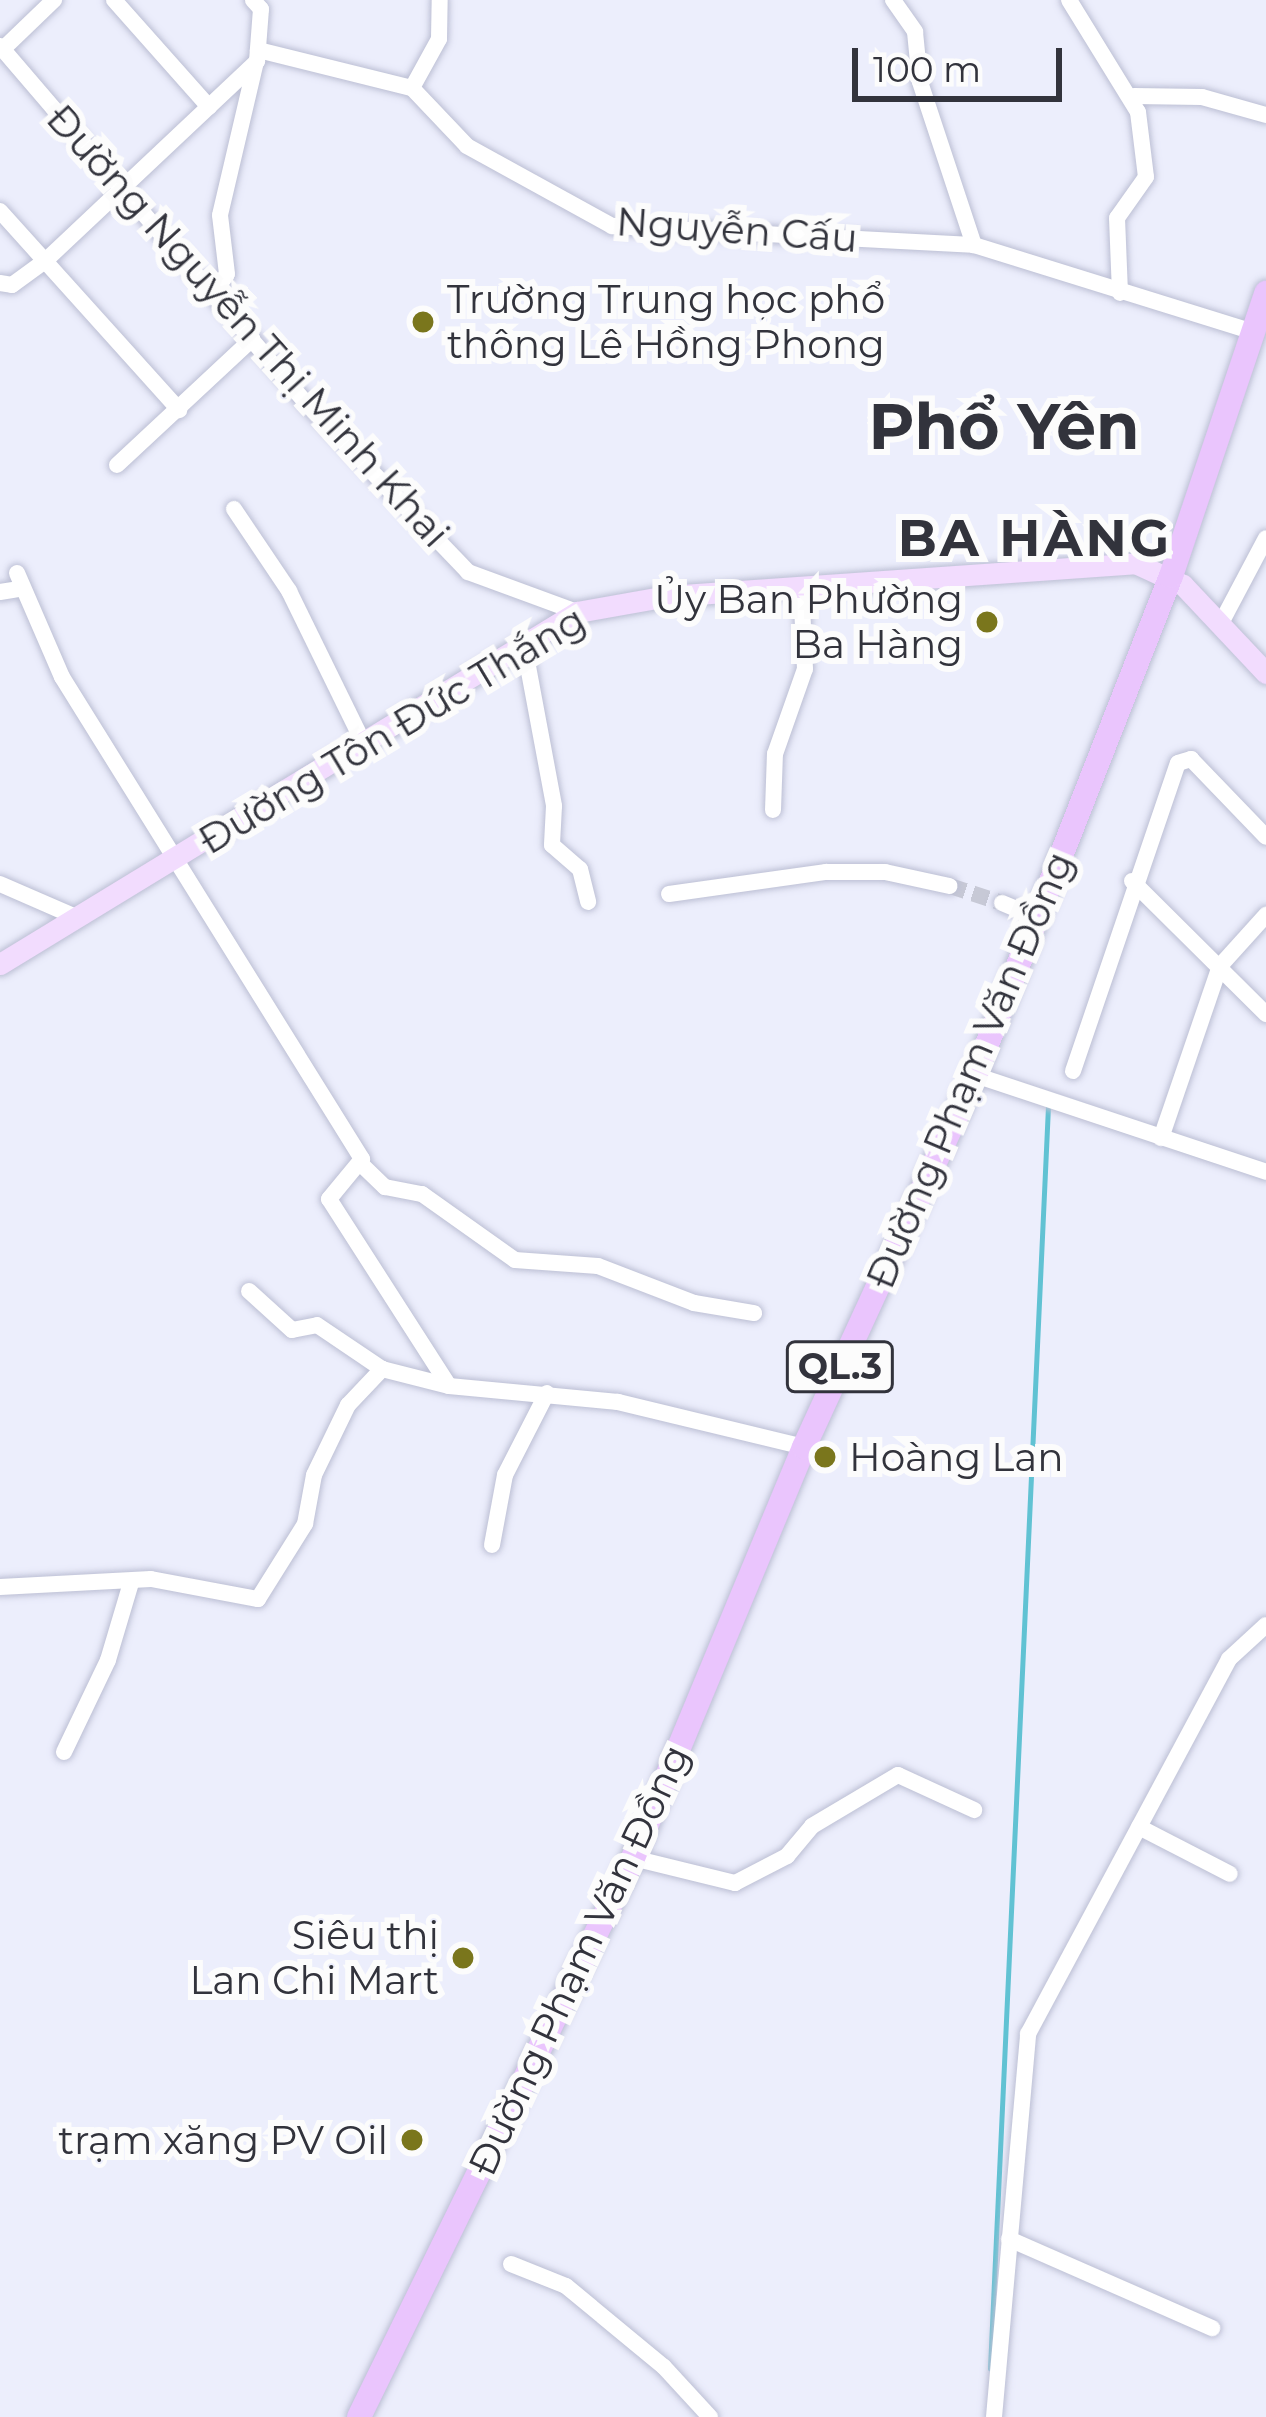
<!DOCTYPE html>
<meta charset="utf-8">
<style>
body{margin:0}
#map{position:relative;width:1266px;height:2417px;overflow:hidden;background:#eceefc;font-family:Montserrat,sans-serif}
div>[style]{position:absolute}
.stream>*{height:4.5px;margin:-2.25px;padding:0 2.25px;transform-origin:2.25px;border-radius:2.25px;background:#61c2d3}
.minor-tunnel>*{height:16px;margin-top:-8px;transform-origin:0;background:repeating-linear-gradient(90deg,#c7c9d6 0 16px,transparent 0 24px)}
.roads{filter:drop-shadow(0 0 3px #bcbfd4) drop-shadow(0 0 3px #bcbfd4)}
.minor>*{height:16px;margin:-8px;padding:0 8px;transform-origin:8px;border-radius:8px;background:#fff}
.major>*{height:21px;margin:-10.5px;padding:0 10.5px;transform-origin:10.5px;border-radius:10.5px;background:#f2dcfe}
.highway>*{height:24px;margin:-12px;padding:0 12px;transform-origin:12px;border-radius:12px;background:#eac5fd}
.dots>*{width:33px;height:33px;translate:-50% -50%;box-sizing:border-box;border:6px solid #fcfcfc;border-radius:50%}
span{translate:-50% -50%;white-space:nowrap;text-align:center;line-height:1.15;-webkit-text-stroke:12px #fcfcfc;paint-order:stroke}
.shield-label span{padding:3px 9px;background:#fcfcfc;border:3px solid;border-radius:9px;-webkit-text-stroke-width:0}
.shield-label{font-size:36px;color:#32333c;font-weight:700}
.street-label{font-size:39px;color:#32333c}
.poi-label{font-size:39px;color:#32333c}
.left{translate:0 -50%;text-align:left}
.right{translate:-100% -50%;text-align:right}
.district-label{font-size:51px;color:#32333c;font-weight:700;letter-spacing:3px}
.town-label{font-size:63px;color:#32333c;font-weight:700}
.scale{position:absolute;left:852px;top:48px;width:210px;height:54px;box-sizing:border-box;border:6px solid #32333c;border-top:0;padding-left:15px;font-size:36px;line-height:42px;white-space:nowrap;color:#32333c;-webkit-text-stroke:9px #fcfcfc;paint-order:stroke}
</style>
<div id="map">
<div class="stream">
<i style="left:990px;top:2369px;width:1265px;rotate:-87.37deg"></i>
</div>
<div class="minor-tunnel">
<i style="left:950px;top:886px;width:55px;rotate:18.1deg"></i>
</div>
<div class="roads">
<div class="minor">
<i style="left:114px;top:0;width:143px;rotate:48.4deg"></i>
<i style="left:893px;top:0;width:39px;rotate:55deg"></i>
<i style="left:915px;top:32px;width:50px;rotate:84.3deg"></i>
<i style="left:920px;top:82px;width:172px;rotate:71.7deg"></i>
<i style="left:1069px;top:0;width:132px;rotate:58.4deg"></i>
<i style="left:1138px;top:112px;width:65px;rotate:83deg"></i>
<i style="left:1146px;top:177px;width:50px;rotate:125.3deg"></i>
<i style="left:1117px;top:218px;width:75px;rotate:87.7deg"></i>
<i style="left:0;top:46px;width:474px;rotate:49.4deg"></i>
<i style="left:309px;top:406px;width:230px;rotate:46.2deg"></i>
<i style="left:468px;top:572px;width:116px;rotate:20.2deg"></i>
<i style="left:3px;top:49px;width:71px;rotate:-43.9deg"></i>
<i style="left:258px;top:50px;width:159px;rotate:13.9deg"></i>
<i style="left:412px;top:88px;width:80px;rotate:46.5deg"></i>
<i style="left:467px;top:146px;width:166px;rotate:28.9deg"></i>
<i style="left:612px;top:226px;width:362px;rotate:3deg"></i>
<i style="left:974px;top:245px;width:292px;rotate:17.3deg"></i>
<i style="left:412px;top:88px;width:56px;rotate:-61.1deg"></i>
<i style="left:439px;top:39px;width:39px;rotate:-89deg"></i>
<i style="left:1134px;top:96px;width:68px;rotate:0.8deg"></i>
<i style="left:1202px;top:97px;width:66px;rotate:15.7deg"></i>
<i style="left:0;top:211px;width:268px;rotate:48deg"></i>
<i style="left:0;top:283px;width:12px;rotate:9deg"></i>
<i style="left:12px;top:285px;width:39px;rotate:-36deg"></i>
<i style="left:44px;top:262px;width:293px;rotate:-43.3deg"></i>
<i style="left:257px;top:61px;width:52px;rotate:-85.6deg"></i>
<i style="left:261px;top:9px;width:12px;rotate:-132deg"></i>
<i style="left:213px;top:294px;width:24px;rotate:-55deg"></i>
<i style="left:227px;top:274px;width:59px;rotate:-96.8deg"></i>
<i style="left:220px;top:215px;width:157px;rotate:-76.8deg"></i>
<i style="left:117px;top:465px;width:185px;rotate:-43deg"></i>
<i style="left:234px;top:509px;width:99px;rotate:56.1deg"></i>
<i style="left:289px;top:591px;width:168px;rotate:63.9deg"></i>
<i style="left:17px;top:573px;width:113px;rotate:66.6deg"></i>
<i style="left:62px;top:677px;width:568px;rotate:58.1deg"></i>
<i style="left:362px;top:1159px;width:52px;rotate:129.5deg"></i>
<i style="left:329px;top:1199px;width:222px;rotate:57.3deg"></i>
<i style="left:0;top:592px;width:20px;rotate:-9deg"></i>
<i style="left:1220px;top:625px;width:98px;rotate:-62.1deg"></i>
<i style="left:524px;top:645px;width:164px;rotate:79.4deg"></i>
<i style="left:554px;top:806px;width:39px;rotate:93deg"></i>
<i style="left:552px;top:845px;width:37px;rotate:41deg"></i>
<i style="left:580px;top:869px;width:34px;rotate:76deg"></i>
<i style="left:773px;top:810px;width:56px;rotate:-88deg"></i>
<i style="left:775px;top:754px;width:90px;rotate:-70.6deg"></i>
<i style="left:805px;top:669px;width:84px;rotate:-92.7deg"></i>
<i style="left:1132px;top:881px;width:189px;rotate:44.8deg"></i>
<i style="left:0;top:884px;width:83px;rotate:23.5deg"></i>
<i style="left:669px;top:894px;width:159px;rotate:-8deg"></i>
<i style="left:826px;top:872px;width:59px"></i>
<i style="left:885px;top:872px;width:66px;rotate:12.2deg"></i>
<i style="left:1002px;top:903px;width:41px;rotate:22.8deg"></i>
<i style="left:1073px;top:1071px;width:325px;rotate:-71.2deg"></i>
<i style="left:1178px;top:763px;width:14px;rotate:-17deg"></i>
<i style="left:1191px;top:759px;width:108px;rotate:46.1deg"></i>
<i style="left:975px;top:1075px;width:307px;rotate:18.4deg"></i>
<i style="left:1161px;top:1138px;width:182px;rotate:-71.1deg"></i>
<i style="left:1220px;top:966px;width:69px;rotate:-48deg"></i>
<i style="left:362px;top:1165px;width:32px;rotate:44deg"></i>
<i style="left:385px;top:1187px;width:38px;rotate:11deg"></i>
<i style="left:422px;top:1194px;width:114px;rotate:35.4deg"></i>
<i style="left:515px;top:1260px;width:83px;rotate:4.1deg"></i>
<i style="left:598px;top:1266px;width:103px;rotate:21.1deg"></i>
<i style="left:694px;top:1303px;width:61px;rotate:9.5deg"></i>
<i style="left:249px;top:1291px;width:58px;rotate:42.2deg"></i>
<i style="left:292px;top:1330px;width:25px;rotate:-11deg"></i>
<i style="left:317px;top:1325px;width:78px;rotate:34.1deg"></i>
<i style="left:492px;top:1545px;width:71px;rotate:-79.5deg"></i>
<i style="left:505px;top:1475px;width:92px;rotate:-62.9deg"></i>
<i style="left:0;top:1587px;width:151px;rotate:-3deg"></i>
<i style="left:151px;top:1579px;width:109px;rotate:10.6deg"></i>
<i style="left:258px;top:1599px;width:89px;rotate:-57.9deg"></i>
<i style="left:305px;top:1524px;width:50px;rotate:-79.6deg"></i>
<i style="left:314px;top:1475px;width:78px;rotate:-64.1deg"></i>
<i style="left:348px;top:1405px;width:50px;rotate:-46.6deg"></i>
<i style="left:382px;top:1369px;width:69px;rotate:14.2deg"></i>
<i style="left:449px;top:1386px;width:170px;rotate:5.4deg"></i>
<i style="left:618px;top:1402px;width:191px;rotate:13.6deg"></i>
<i style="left:64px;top:1752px;width:102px;rotate:-64.4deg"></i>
<i style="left:108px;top:1660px;width:80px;rotate:-73.4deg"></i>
<i style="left:1139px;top:1827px;width:102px;rotate:27.3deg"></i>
<i style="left:633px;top:1858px;width:105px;rotate:13.8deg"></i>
<i style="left:735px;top:1883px;width:59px;rotate:-27.4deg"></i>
<i style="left:787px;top:1856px;width:39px;rotate:-50deg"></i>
<i style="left:812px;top:1826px;width:100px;rotate:-30.7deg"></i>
<i style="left:898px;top:1775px;width:84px;rotate:24.7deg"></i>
<i style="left:1009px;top:2239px;width:222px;rotate:23.7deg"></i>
<i style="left:511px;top:2264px;width:59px;rotate:21.8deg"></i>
<i style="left:566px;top:2286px;width:127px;rotate:39.6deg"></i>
<i style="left:664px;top:2367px;width:68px;rotate:47.4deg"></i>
<i style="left:994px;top:2417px;width:385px;rotate:-84.9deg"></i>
<i style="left:1028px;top:2034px;width:425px;rotate:-61.8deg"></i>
<i style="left:1229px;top:1659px;width:50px;rotate:-42.6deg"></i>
</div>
<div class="major">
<i style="left:0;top:964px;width:676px;rotate:-31.39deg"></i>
<i style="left:577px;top:612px;width:92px;rotate:-10deg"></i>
<i style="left:668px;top:596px;width:468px;rotate:-4deg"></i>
<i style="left:1135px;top:563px;width:53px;rotate:24.6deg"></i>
<i style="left:1183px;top:585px;width:121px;rotate:46.7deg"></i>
</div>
<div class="highway">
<i style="left:359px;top:2417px;width:623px;rotate:-63.89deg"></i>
<i style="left:633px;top:1858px;width:445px;rotate:-67.4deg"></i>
<i style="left:804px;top:1447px;width:409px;rotate:-65.3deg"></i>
<i style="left:975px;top:1075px;width:536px;rotate:-68.56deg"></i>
<i style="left:1171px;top:576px;width:299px;rotate:-71.4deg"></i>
</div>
</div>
<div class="dots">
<i style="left:423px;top:322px;background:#7a761c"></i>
<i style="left:987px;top:622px;background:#7a761c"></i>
<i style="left:825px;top:1457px;background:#7a761c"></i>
<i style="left:463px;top:1958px;background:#7a761c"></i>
<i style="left:412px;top:2140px;background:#7a761c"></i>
</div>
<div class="shield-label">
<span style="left:840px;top:1367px">QL.3</span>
</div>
<div class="street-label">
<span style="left:737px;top:230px;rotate:4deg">Nguyễn Cấu</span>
<span style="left:248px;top:326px;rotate:48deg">Đường Nguyễn Thị Minh Khai</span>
<span style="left:392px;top:730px;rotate:-31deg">Đường Tôn Đức Thắng</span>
<span style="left:970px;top:1070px;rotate:-67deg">Đường Phạm Văn Đồng</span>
<span style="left:579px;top:1960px;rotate:-65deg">Đường Phạm Văn Đồng</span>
</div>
<div class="poi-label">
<span class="left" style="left:447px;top:322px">Trường Trung học phổ<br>thông Lê Hồng Phong</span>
<span class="right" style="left:963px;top:622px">Ủy Ban Phường<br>Ba Hàng</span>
<span class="left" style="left:849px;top:1457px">Hoàng Lan</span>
<span class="right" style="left:439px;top:1958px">Siêu thị<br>Lan Chi Mart</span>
<span class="right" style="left:388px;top:2140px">trạm xăng PV Oil</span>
</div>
<div class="district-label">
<span style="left:1035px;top:538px">BA HÀNG</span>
</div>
<div class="town-label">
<span style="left:1004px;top:427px">Phổ Yên</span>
</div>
<div class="scale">100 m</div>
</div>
